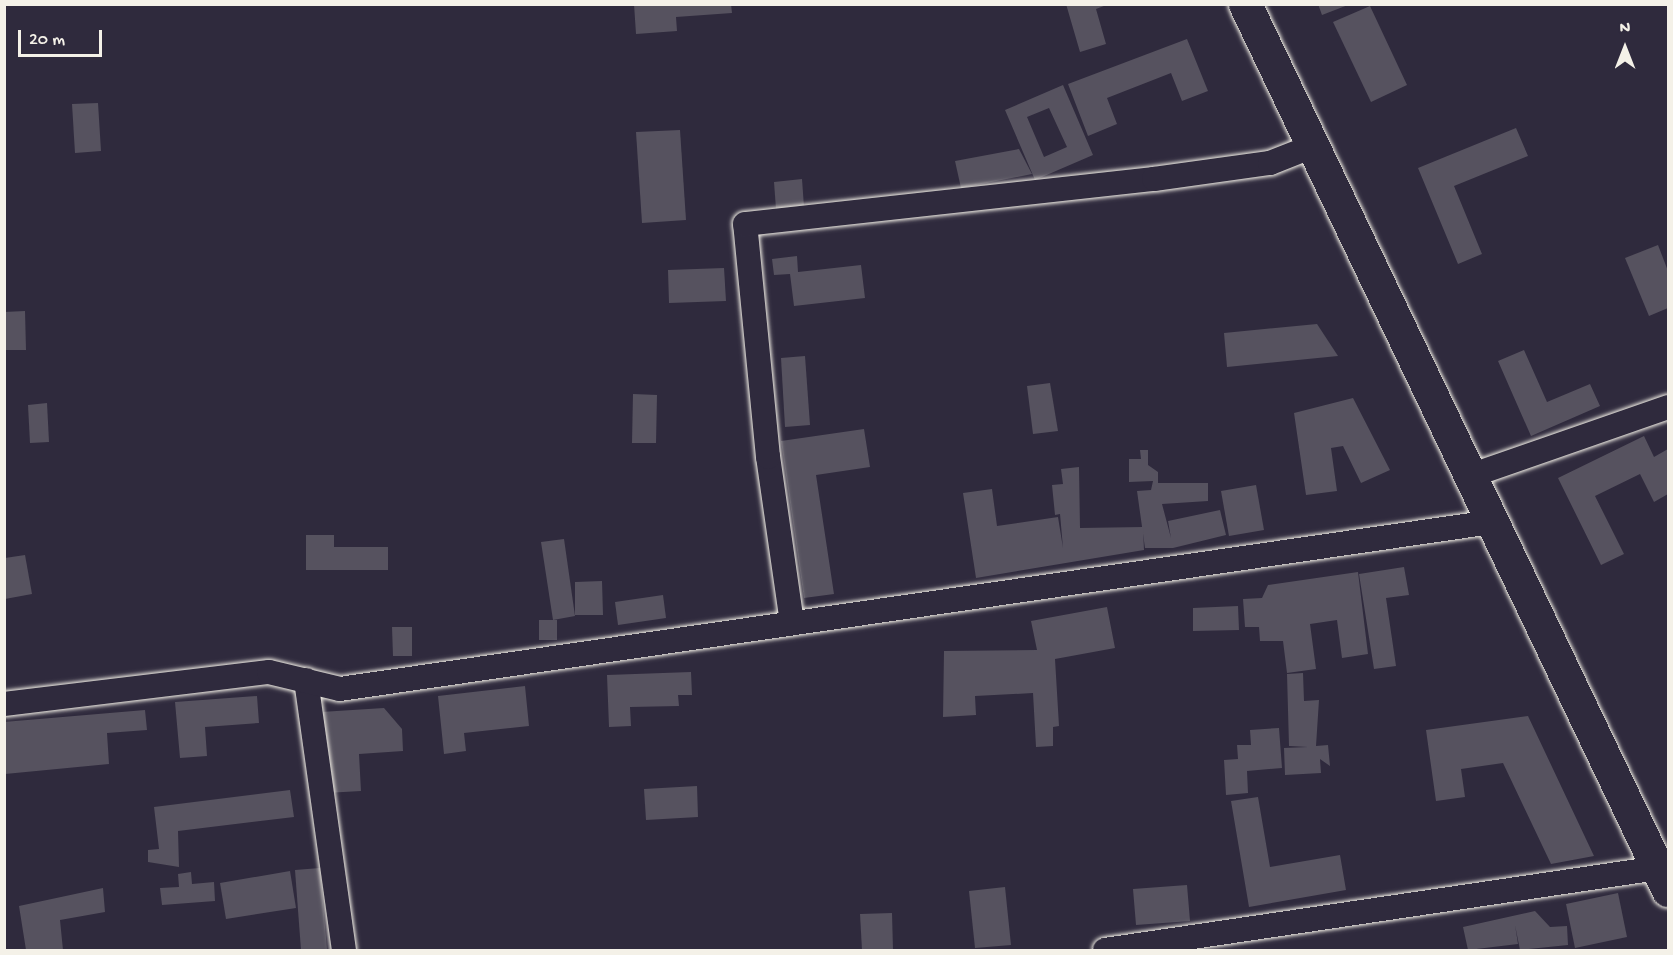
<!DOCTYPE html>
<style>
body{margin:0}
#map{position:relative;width:1673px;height:955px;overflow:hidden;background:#2f2a3d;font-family:"Gochi Hand",sans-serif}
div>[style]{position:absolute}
.building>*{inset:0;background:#56525f}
.roads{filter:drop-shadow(0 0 2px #f4f1e8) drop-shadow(0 0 2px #f4f1e8)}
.street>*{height:24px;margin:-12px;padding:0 12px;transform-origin:12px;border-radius:12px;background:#2f2a3d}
.secondary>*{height:33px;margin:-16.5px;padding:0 16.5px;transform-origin:16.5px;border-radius:16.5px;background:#2f2a3d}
span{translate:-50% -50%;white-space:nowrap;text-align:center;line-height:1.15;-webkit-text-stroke:6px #2f2a3d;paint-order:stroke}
.frame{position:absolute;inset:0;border:6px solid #f4f1e8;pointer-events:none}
.north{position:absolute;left:1595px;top:18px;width:60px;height:60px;-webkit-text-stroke:4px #2f2a3d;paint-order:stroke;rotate:0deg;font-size:16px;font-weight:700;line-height:24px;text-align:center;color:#f4f1e8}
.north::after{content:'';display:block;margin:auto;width:21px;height:27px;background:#f4f1e8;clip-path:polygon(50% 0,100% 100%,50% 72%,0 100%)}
.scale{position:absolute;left:18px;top:30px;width:84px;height:27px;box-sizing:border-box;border:3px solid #f4f1e8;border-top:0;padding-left:8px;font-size:18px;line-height:21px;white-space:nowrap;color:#f4f1e8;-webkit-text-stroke:4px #2f2a3d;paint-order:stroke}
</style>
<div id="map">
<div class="building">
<i style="clip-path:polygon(634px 4px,731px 4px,732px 13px,676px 17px,677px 31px,636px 34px)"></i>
<i style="clip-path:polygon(1066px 4px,1109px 4px,1096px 9px,1106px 44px,1080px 52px)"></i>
<i style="clip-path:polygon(1318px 4px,1348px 4px,1348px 5px,1322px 15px)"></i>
<i style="clip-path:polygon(1370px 6px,1407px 85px,1371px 102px,1333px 22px)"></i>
<i style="clip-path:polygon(1187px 39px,1208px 91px,1182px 101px,1171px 73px,1107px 98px,1117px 124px,1088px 136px,1068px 84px)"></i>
<i style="clip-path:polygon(evenodd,1063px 85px,1093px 155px,1035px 180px,1005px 110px,1063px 85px,1049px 108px,1067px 147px,1044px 157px,1027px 117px,1049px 108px)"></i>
<i style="clip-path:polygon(98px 103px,101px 151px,75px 153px,72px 104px)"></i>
<i style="clip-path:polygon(1516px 128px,1528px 156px,1454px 186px,1482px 254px,1458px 264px,1418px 168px)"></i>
<i style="clip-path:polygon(680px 130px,686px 220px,642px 223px,636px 132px)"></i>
<i style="clip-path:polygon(1019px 149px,1032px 174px,961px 188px,955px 161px)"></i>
<i style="clip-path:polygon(802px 179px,804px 207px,776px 209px,774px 182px)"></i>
<i style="clip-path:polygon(1658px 245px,1668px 271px,1668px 308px,1649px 316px,1625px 258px)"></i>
<i style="clip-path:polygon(797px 256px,798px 272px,861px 265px,865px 298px,794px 306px,790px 274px,774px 275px,772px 259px)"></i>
<i style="clip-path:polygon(724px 268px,726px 301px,669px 303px,668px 270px)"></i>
<i style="clip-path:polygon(25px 311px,26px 350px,5px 350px,4px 312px)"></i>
<i style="clip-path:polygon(1317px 324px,1338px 356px,1227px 367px,1224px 333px)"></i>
<i style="clip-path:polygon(1524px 350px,1547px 402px,1590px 384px,1600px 406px,1531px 436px,1498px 361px)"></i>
<i style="clip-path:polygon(805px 356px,810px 425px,785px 427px,781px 358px)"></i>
<i style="clip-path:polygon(1050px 383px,1058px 431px,1033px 434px,1027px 386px)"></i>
<i style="clip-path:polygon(633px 394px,657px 395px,656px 443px,632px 443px)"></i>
<i style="clip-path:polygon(1353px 398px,1390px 470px,1361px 483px,1343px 446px,1331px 448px,1337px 491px,1306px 495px,1294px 413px)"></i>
<i style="clip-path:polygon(47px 403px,49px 442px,30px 443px,28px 405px)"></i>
<i style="clip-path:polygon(864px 429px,870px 467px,816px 475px,834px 594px,804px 598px,781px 441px)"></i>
<i style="clip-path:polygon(1644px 436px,1654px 457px,1668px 449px,1668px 494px,1654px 502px,1640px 474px,1595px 496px,1624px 554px,1601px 565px,1558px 478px)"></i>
<i style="clip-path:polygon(1140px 450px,1148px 450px,1148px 465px,1158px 472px,1158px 483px,1208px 483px,1208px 501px,1162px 504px,1171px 538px,1168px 521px,1220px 510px,1226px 535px,1173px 548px,1145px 548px,1137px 491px,1151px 490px,1153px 481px,1129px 482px,1129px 459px,1141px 459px)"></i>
<i style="clip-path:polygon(1079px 467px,1080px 528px,1143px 527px,1144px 550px,976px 578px,963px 493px,992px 489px,997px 526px,1058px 517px,1063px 548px,1060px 514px,1055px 515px,1052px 485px,1063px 484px,1061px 469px)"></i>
<i style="clip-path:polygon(1256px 485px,1264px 530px,1229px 536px,1221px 491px)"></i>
<i style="clip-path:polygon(306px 535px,334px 535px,334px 547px,388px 547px,388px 570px,306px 570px)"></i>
<i style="clip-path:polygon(564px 539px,575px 616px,553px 620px,541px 542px)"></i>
<i style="clip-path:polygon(25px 555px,32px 594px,5px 599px,5px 558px)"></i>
<i style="clip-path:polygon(1404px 567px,1409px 595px,1386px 598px,1396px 666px,1374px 669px,1359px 574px)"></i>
<i style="clip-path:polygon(1358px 572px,1368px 654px,1342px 658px,1337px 620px,1310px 624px,1316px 669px,1287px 673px,1283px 641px,1260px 641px,1259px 627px,1245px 627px,1243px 599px,1262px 598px,1268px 585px)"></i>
<i style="clip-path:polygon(602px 581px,603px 615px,575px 615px,575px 582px)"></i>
<i style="clip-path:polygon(663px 595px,666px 618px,618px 625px,615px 602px)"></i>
<i style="clip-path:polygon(1238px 606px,1239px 630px,1193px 631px,1193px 608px)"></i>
<i style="clip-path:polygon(1107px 607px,1115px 648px,1055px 659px,1059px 726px,1053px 727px,1053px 746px,1036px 747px,1033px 693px,975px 696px,976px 715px,943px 717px,944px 651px,1037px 650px,1031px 621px)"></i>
<i style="clip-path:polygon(539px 620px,557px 620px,557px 640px,539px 640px)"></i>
<i style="clip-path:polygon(392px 627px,412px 627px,412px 656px,393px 656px)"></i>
<i style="clip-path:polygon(691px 672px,692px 695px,678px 695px,679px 706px,630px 707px,631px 726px,609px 727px,607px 675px)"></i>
<i style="clip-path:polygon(1303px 673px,1304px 701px,1319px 700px,1316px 746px,1328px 745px,1330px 766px,1320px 759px,1321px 773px,1285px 775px,1284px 748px,1308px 747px,1289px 746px,1287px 674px)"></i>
<i style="clip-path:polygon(525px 686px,529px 726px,464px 733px,466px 751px,444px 754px,438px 696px)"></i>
<i style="clip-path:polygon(257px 696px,259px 723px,205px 727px,207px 756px,180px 758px,175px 702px)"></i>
<i style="clip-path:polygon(384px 708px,402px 729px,403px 751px,359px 754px,361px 791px,326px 793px,321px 712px)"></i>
<i style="clip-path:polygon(145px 710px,147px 730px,107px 733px,109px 764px,5px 774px,4px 722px)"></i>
<i style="clip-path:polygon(1528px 716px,1594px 856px,1551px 864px,1503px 763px,1461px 769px,1465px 797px,1436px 801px,1426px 730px)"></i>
<i style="clip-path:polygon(1279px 728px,1282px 768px,1247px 771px,1248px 793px,1226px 795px,1224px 760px,1238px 759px,1237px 745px,1251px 745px,1250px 730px)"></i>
<i style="clip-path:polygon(697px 786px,698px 817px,646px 820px,644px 789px)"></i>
<i style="clip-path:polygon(290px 790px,294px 817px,178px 831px,179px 867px,148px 862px,148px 850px,159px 849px,154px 807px)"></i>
<i style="clip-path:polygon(1258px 797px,1270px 867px,1340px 855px,1346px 890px,1249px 907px,1231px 801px)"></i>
<i style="clip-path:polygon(320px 868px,327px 950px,301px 950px,295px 870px)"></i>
<i style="clip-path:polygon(290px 871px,296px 908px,226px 919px,220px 883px)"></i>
<i style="clip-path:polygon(191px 872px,192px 884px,214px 882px,215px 901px,162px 905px,160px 888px,179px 887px,178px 874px)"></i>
<i style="clip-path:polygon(1187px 885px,1190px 921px,1136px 925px,1133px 889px)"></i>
<i style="clip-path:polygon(1005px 887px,1011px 945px,975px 948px,969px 891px)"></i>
<i style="clip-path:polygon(103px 888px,105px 912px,60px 920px,63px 950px,26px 950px,19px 906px)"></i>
<i style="clip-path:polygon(1618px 893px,1627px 937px,1575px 948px,1566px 904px)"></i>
<i style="clip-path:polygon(1535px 911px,1550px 927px,1567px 926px,1568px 945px,1520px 950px,1515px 925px,1518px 944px,1468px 950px,1463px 927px)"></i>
<i style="clip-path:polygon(892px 913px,893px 950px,862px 950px,860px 914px)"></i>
</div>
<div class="roads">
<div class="street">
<i style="left:1470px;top:476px;width:210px;rotate:-19.2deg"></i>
<i style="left:792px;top:623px;width:168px;rotate:-98.2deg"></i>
<i style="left:768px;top:457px;width:234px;rotate:-95.6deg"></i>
<i style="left:745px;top:224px;width:411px;rotate:-6.3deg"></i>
<i style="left:1154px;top:179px;width:117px;rotate:-7.9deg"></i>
<i style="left:1270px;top:163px;width:46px;rotate:-21.6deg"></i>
<i style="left:306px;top:680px;width:273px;rotate:82deg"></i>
<i style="left:4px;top:704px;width:267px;rotate:-6.9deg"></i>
<i style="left:269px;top:672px;width:73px;rotate:13.5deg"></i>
<i style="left:340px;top:689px;width:1164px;rotate:-8.25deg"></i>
<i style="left:1105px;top:950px;width:559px;rotate:-8.43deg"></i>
</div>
<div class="secondary">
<i style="left:1245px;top:4px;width:982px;rotate:64.48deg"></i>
</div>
</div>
<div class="frame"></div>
<div class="north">N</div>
<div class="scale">20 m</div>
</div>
